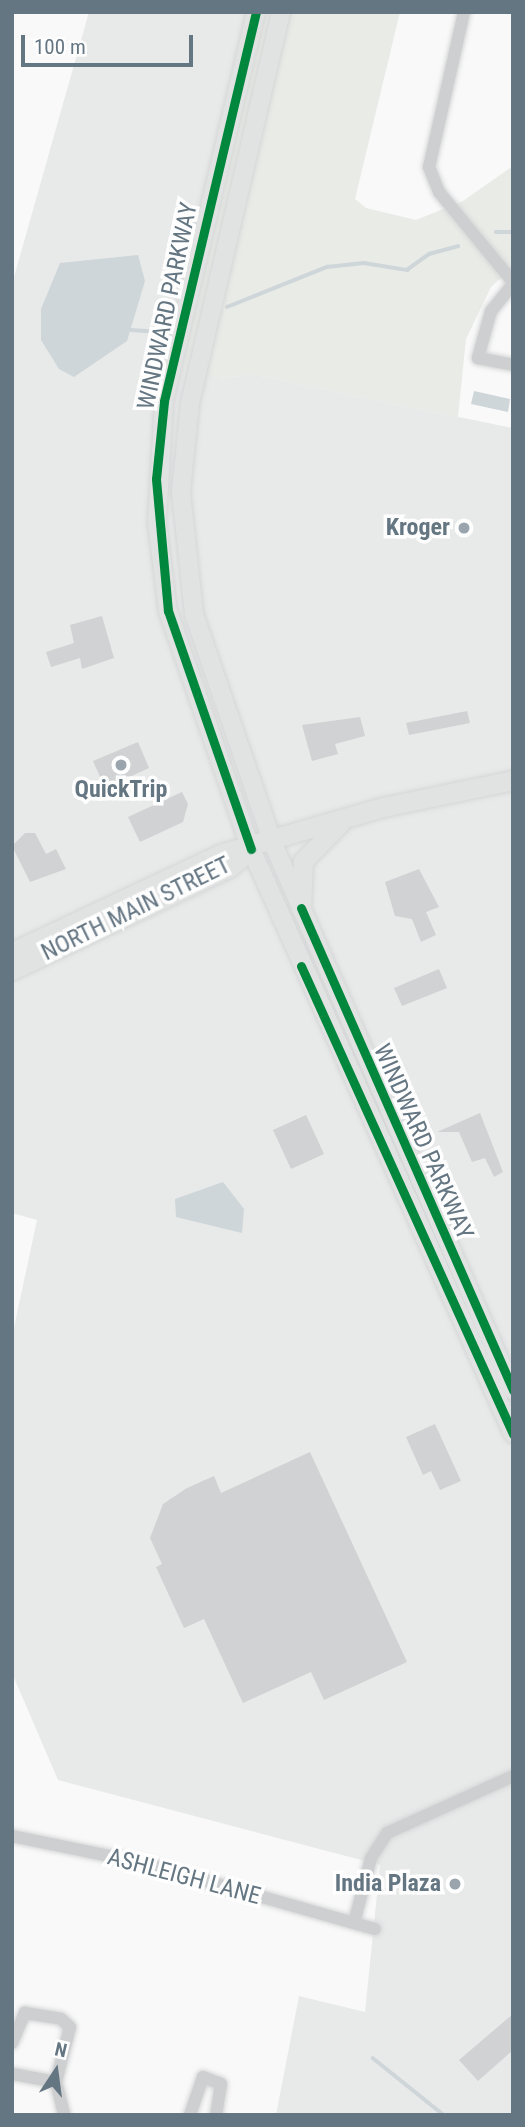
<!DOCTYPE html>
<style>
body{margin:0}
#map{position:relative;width:525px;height:2127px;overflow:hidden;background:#f9f9f9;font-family:"Roboto Condensed",sans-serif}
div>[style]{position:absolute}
.built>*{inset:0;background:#e8e9e9}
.green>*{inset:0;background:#e8ebe6}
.water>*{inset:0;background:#ced6d9}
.stream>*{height:3.5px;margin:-1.75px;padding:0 1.75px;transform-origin:1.75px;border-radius:1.75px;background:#ced6d9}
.building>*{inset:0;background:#d0d2d3}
.roads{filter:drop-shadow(0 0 2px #d5d6d7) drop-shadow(0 0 2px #d5d6d7)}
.street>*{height:12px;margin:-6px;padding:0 6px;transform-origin:6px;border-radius:6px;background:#cecfd0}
.secondary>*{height:18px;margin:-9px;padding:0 9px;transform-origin:9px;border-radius:9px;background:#e1e2e2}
.primary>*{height:19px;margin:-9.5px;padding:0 9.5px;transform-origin:9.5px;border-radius:9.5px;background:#e1e2e2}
.cycleway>*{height:9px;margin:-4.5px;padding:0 4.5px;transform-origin:4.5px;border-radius:4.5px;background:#00873e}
.dots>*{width:19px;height:19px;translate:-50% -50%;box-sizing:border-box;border:4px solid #fff;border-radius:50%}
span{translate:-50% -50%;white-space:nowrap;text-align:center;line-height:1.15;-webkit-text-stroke:7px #fff;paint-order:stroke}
.street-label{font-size:24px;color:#657683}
.poi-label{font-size:24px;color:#657683;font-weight:700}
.right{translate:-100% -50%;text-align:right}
.frame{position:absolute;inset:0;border:14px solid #657683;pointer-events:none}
.north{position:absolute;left:21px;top:2036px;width:70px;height:70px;-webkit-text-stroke:5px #fff;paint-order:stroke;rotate:13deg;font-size:19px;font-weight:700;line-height:28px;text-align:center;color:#657683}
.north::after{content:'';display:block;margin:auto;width:24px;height:32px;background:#657683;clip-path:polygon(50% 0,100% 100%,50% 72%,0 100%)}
.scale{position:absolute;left:21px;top:35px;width:172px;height:32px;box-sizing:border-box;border:4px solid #657683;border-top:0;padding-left:9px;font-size:21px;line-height:24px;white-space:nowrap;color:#657683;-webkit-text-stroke:5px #fff;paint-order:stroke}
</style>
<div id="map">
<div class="built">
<i style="clip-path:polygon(89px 12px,263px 12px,221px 379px,250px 374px,513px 428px,513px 2115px,276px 2115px,299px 1996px,365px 2012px,380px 1865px,58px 1780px,12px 1673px,12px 1337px,37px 1220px,12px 1213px,12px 284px)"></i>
</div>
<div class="green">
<i style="clip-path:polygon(263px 12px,400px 12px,355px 199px,366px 208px,416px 220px,463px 201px,513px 166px,513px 267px,491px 287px,466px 339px,458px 417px,250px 374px,221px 379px,175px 368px)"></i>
</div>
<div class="water">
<i style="clip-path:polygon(138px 255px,145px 281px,127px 341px,74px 377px,59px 369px,41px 340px,41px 309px,60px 263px)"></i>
<i style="clip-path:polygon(474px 391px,510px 399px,508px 412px,471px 404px)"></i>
<i style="clip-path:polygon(223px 1182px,244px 1209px,242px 1233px,176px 1217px,175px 1199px)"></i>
</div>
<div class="stream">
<i style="left:496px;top:232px;width:17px"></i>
<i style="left:227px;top:307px;width:108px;rotate:-21.8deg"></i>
<i style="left:327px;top:267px;width:37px;rotate:-6deg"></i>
<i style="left:364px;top:263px;width:44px;rotate:9.2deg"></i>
<i style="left:407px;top:270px;width:27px;rotate:-36deg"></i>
<i style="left:429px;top:254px;width:30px;rotate:-15deg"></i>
<i style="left:131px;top:330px;width:29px;rotate:4deg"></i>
<i style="left:373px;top:2058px;width:91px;rotate:38.8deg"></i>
</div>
<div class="building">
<i style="clip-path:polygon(102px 616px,114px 658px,82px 669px,80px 658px,51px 667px,46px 652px,74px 643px,70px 625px)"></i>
<i style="clip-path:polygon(467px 711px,470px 723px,409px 735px,406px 723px)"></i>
<i style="clip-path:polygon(360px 717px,365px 736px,335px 744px,338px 754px,312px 761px,302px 725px)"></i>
<i style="clip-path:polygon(138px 742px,149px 768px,105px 788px,93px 761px)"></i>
<i style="clip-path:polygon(182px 792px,188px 804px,183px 822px,140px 842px,128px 817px)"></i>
<i style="clip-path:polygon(25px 833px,35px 833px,46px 854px,56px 849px,66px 869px,30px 882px,12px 846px)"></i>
<i style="clip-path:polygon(419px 869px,439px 907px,426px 912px,436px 935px,421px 942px,412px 919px,395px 916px,385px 882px)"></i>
<i style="clip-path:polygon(439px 969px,447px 988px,402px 1006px,394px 988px)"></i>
<i style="clip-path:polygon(480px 1113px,503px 1172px,494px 1177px,485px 1158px,472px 1162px,459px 1132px,437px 1132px)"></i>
<i style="clip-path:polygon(306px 1115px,324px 1154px,291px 1169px,273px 1130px)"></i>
<i style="clip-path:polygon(435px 1424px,461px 1481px,440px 1490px,431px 1471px,423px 1475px,406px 1437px)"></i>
<i style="clip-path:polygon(310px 1452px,407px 1662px,324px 1700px,311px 1672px,243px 1703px,204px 1619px,184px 1628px,156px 1567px,162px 1564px,150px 1538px,163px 1504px,187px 1488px,214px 1476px,221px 1493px)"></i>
<i style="clip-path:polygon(513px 2014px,513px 2050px,478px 2081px,459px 2060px)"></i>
</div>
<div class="roads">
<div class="street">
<i style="left:464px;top:12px;width:159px;rotate:102.7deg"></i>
<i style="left:429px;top:167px;width:27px;rotate:68deg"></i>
<i style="left:439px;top:192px;width:117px;rotate:50.6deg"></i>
<i style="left:513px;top:284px;width:35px;rotate:129deg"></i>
<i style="left:491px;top:311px;width:49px;rotate:105.5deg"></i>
<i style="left:478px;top:358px;width:36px;rotate:11deg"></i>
<i style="left:12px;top:1836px;width:134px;rotate:11.6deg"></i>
<i style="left:143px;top:1863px;width:241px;rotate:15.9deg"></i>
<i style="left:354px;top:1923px;width:67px;rotate:-75.3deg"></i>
<i style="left:371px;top:1858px;width:30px;rotate:-57deg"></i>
<i style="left:387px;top:1833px;width:138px;rotate:-24.3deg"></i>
<i style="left:12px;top:2043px;width:33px;rotate:-67deg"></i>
<i style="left:25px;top:2013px;width:36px;rotate:9deg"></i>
<i style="left:61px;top:2019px;width:12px;rotate:42deg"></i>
<i style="left:70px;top:2027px;width:57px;rotate:104.3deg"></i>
<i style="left:56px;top:2082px;width:45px;rotate:-169.7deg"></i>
<i style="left:56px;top:2082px;width:34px;rotate:76deg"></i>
<i style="left:190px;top:2115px;width:40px;rotate:-71.1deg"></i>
<i style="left:203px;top:2077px;width:19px;rotate:21deg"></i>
<i style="left:221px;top:2084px;width:31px;rotate:99deg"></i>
</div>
<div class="secondary">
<i style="left:256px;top:12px;width:400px;rotate:103.3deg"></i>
<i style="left:164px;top:401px;width:121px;rotate:93.3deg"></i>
<i style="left:157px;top:522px;width:90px;rotate:83deg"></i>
<i style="left:168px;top:611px;width:252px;rotate:70.8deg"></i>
<i style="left:251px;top:849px;width:641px;rotate:65.87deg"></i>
<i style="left:281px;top:12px;width:401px;rotate:103.1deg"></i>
<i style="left:190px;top:403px;width:89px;rotate:95.8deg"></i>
<i style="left:181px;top:492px;width:123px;rotate:83.9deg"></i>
<i style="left:194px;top:614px;width:240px;rotate:71deg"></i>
<i style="left:272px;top:841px;width:600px;rotate:66.3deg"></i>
</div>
<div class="primary">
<i style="left:301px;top:908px;width:47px;rotate:-87.6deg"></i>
<i style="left:303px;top:861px;width:53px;rotate:-45.8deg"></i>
<i style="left:12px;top:952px;width:230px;rotate:-25.2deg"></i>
<i style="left:220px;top:854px;width:170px;rotate:-16.1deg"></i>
<i style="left:383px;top:807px;width:133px;rotate:-11.7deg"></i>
<i style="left:12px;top:970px;width:239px;rotate:-25.3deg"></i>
<i style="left:228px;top:868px;width:28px;rotate:-39deg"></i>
</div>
</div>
<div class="cycleway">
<i style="left:251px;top:849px;width:252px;rotate:-109.2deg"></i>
<i style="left:168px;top:611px;width:133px;rotate:-95.2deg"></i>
<i style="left:156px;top:479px;width:78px;rotate:-84.1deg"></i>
<i style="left:164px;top:401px;width:400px;rotate:-76.7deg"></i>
<i style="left:301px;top:908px;width:527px;rotate:66.26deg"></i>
<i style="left:301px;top:966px;width:514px;rotate:65.63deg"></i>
</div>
<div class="dots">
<i style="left:464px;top:528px;background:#99a4ac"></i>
<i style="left:121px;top:765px;background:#99a4ac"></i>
<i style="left:455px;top:1884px;background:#99a4ac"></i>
</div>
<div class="street-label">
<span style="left:168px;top:306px;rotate:-78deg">WINDWARD PARKWAY</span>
<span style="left:136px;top:909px;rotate:-26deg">NORTH MAIN STREET</span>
<span style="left:423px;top:1142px;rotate:66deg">WINDWARD PARKWAY</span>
<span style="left:184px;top:1877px;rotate:15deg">ASHLEIGH LANE</span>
</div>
<div class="poi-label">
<span class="right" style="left:450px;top:528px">Kroger</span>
<span style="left:121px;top:790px">QuickTrip</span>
<span class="right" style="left:441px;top:1884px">India Plaza</span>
</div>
<div class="frame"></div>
<div class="north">N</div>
<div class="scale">100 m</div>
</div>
